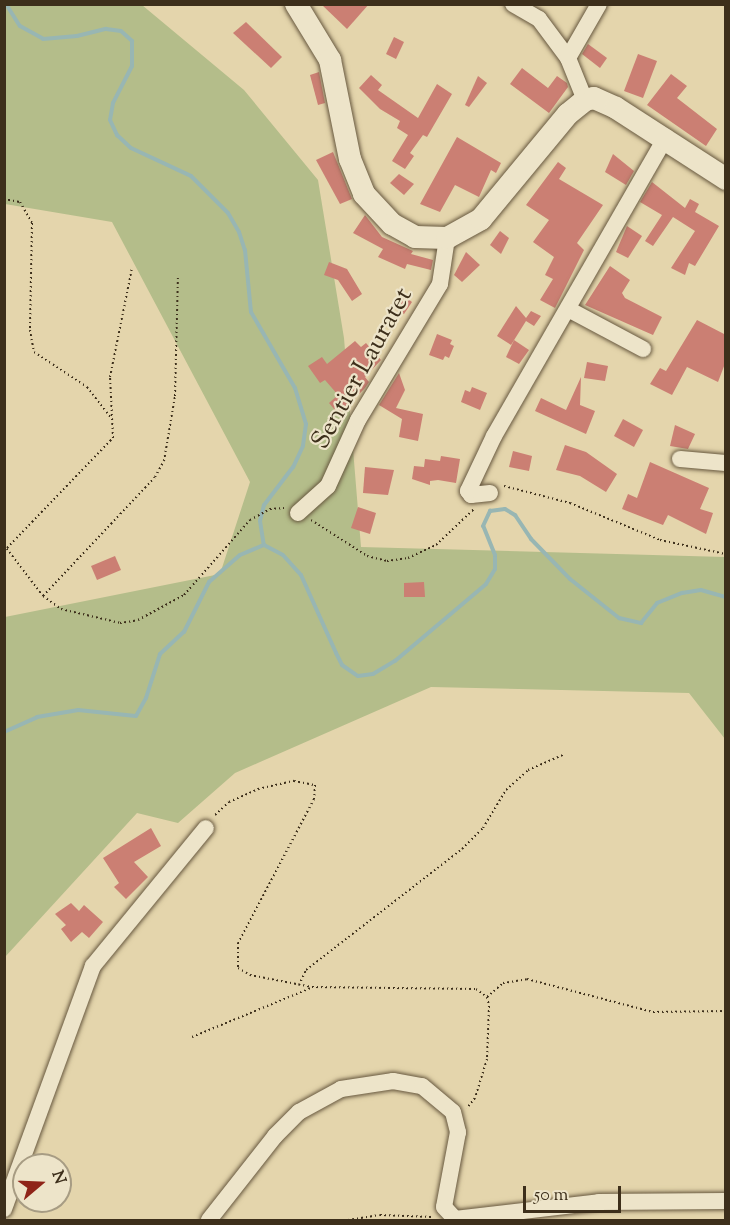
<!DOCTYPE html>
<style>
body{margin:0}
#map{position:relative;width:730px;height:1225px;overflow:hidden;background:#e4d5ac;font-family:"Sorts Mill Goudy",serif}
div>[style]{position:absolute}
.green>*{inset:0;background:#b4bd8a}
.stream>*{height:4px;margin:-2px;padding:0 2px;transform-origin:2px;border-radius:2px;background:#98b6b3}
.building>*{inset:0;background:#cb7f73}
.path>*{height:2px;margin-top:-1px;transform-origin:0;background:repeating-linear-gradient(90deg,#3d2f1b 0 1.5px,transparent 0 4.5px)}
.roads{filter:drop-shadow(0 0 2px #67583f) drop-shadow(0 0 2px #67583f)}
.street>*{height:16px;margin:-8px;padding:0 8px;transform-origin:8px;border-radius:8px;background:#ede4c9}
.secondary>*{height:22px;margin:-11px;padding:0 11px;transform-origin:11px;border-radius:11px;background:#ede4c9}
span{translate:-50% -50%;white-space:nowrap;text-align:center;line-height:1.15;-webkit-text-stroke:4.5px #ede4c9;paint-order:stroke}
.street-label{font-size:26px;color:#3d2f1b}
.frame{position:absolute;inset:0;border:6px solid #3d2f1b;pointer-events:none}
.north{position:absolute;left:12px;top:1153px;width:60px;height:60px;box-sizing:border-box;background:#ede4c9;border:2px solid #a79c83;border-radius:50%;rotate:71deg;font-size:16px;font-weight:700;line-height:24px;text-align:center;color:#3d2f1b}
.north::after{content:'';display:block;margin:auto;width:21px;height:27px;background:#8f2418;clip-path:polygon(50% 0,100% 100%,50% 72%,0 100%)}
.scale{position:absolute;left:523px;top:1186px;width:98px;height:27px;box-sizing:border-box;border:3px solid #3d2f1b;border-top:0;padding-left:8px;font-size:18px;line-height:21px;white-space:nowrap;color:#3d2f1b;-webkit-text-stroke:4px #ede4c9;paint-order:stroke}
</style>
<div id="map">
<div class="green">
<i style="clip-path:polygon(5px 5px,142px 5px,244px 90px,318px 180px,344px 338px,361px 547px,725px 557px,725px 739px,689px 693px,431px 687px,235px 773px,178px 823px,137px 813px,5px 957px,5px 617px,220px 574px,250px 482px,112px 222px,5px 204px)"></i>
</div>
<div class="stream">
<i style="left:6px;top:4px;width:26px;rotate:58deg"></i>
<i style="left:20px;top:26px;width:26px;rotate:29deg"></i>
<i style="left:43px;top:39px;width:34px;rotate:-5deg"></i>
<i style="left:77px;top:36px;width:30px;rotate:-14deg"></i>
<i style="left:106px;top:29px;width:15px;rotate:8deg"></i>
<i style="left:121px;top:31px;width:15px;rotate:42deg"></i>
<i style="left:132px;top:41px;width:25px;rotate:90deg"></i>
<i style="left:132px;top:66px;width:42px;rotate:117.2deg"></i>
<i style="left:113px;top:103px;width:17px;rotate:100deg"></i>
<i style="left:110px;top:120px;width:17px;rotate:65deg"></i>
<i style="left:117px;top:135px;width:19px;rotate:43deg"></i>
<i style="left:131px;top:148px;width:66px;rotate:25deg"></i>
<i style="left:191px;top:176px;width:52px;rotate:45deg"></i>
<i style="left:228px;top:213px;width:22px;rotate:60deg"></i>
<i style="left:239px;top:232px;width:19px;rotate:72deg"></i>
<i style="left:245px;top:250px;width:62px;rotate:84.5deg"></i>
<i style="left:251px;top:312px;width:88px;rotate:59.9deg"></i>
<i style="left:295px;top:388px;width:38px;rotate:73deg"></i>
<i style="left:306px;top:424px;width:22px;rotate:98deg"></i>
<i style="left:303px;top:446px;width:23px;rotate:115deg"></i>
<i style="left:293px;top:467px;width:48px;rotate:127.3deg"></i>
<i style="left:264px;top:505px;width:16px;rotate:104deg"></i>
<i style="left:260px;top:521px;width:24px;rotate:81deg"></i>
<i style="left:4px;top:732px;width:36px;rotate:-24deg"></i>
<i style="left:37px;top:717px;width:42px;rotate:-9.7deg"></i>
<i style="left:78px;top:710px;width:58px;rotate:5.9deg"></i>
<i style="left:136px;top:716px;width:21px;rotate:-61deg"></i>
<i style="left:146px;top:698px;width:46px;rotate:-72.3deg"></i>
<i style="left:160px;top:654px;width:33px;rotate:-43deg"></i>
<i style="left:184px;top:632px;width:56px;rotate:-63.4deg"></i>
<i style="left:209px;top:582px;width:41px;rotate:-41.1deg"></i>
<i style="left:240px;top:555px;width:26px;rotate:-23deg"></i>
<i style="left:264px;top:545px;width:21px;rotate:28deg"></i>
<i style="left:283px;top:555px;width:27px;rotate:48deg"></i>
<i style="left:301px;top:575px;width:85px;rotate:65.8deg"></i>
<i style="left:336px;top:653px;width:13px;rotate:63deg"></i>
<i style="left:342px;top:665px;width:19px;rotate:35deg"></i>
<i style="left:358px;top:676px;width:15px;rotate:-8deg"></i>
<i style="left:373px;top:674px;width:26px;rotate:-31deg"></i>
<i style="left:395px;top:661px;width:119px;rotate:-40.2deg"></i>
<i style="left:486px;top:584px;width:17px;rotate:-59deg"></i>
<i style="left:495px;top:569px;width:14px;rotate:-90deg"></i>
<i style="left:495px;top:555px;width:31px;rotate:-112deg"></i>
<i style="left:483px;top:526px;width:17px;rotate:-65deg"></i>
<i style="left:490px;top:511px;width:15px;rotate:-8deg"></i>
<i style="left:505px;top:509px;width:12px;rotate:31deg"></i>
<i style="left:515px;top:515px;width:29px;rotate:56deg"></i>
<i style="left:531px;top:539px;width:56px;rotate:45.7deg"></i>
<i style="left:570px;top:579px;width:63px;rotate:38.5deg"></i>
<i style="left:619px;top:618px;width:23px;rotate:13deg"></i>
<i style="left:641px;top:623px;width:26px;rotate:-51deg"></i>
<i style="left:657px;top:603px;width:27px;rotate:-22deg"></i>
<i style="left:682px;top:593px;width:19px;rotate:-9deg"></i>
<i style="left:701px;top:590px;width:26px;rotate:16deg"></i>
</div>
<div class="building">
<i style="clip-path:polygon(321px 4px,369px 4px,347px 29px)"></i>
<i style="clip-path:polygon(246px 22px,282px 57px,271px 68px,233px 33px)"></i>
<i style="clip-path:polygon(394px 37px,404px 42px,396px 59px,386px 54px)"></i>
<i style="clip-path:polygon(588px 44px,607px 58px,600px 68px,582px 54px)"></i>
<i style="clip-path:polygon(638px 54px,657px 61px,643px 98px,624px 91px)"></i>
<i style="clip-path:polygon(522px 68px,548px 88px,557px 76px,567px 83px,568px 87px,549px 113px,510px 84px)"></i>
<i style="clip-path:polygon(319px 72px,325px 103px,318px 105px,310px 75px)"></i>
<i style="clip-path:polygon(671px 74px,687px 86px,677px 98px,717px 129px,706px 146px,647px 105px)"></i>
<i style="clip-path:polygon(371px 75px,382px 85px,378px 90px,418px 118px,437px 84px,452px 94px,427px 137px,423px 135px,410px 153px,414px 156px,405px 169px,392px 161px,408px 135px,397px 128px,400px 121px,380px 109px,359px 88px)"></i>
<i style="clip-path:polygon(478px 76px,487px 83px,469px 107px,465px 105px)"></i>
<i style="clip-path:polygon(457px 137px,501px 163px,496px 173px,491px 170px,479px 197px,455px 185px,440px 212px,420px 204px)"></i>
<i style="clip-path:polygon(333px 152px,352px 199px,340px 204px,316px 160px)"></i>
<i style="clip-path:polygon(613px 154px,634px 171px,626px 185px,605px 172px)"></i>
<i style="clip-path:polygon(558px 162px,566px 168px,559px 179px,603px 205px,577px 243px,584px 250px,555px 308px,540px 300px,553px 279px,545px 275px,554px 257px,533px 242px,549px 220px,526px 205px)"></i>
<i style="clip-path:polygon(399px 174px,414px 184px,404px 195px,390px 183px)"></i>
<i style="clip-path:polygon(652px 182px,685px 208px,690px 199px,699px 204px,695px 212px,719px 226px,695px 266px,689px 263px,685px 275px,671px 268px,695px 231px,673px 217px,653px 246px,645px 241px,662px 215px,640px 202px)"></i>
<i style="clip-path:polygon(365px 215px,382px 237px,413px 251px,411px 254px,433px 260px,431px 270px,407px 264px,405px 269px,378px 257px,383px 249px,353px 233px)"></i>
<i style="clip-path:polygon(627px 226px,642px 236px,628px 258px,616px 252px)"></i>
<i style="clip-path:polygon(500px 231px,509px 238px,501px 254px,490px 245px)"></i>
<i style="clip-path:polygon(466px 252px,480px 265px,462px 282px,454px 275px)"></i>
<i style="clip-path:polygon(329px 262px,347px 269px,362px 294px,352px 301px,338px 280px,324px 275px)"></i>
<i style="clip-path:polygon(610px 266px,630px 280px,622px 293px,625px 298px,662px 317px,653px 335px,585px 305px)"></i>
<i style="clip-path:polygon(401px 294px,412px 302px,404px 314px,392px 307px)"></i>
<i style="clip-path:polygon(516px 306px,526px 318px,531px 311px,541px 316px,534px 326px,526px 321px,511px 345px,497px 336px)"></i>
<i style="clip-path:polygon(697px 320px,726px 335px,726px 361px,718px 382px,687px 367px,672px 395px,650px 384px,660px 368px,666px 371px)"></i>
<i style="clip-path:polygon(437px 334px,452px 340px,450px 344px,454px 346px,449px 358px,445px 356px,443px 360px,429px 355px)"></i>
<i style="clip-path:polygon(514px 340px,529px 350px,519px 364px,506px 357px)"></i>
<i style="clip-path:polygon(355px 341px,361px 347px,366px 343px,381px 360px,365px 377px,369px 382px,365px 388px,339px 415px,329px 403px,338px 395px,325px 380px,320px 383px,308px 366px,322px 357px,327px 364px)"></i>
<i style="clip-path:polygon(587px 362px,608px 366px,605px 381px,584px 378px)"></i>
<i style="clip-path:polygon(399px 373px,405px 390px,396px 408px,423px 414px,418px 441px,399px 437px,402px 419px,379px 405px)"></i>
<i style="clip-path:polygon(581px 377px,580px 405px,595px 411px,586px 434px,535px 411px,541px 398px,566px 410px)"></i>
<i style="clip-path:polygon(472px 387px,487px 393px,480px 410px,461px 402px,465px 390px,470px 392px)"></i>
<i style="clip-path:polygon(623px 419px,643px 430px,634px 447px,614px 436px)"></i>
<i style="clip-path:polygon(675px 425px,695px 434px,688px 449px,670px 446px)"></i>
<i style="clip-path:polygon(565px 445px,586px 452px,617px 474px,606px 492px,580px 476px,556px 470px)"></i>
<i style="clip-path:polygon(513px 451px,532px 456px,529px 471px,509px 467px)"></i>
<i style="clip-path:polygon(441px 456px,460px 459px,456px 483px,438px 480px,430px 481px,430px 485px,412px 479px,414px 466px,424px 467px,425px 459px,440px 461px)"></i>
<i style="clip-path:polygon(650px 462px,709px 488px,700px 509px,713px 513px,706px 534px,668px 515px,663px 525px,622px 509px,628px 494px,637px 498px)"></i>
<i style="clip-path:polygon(365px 467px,394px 470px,388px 495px,363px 493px)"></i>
<i style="clip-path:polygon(358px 507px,376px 513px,370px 534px,351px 528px)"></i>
<i style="clip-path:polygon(115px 556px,121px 570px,97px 580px,91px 566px)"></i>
<i style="clip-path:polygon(424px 582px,425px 597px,404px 597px,404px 583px)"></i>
<i style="clip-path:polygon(151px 828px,161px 846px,134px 862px,148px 877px,126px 899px,114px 887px,119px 883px,103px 858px)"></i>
<i style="clip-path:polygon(71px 903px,79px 911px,84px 905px,103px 922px,89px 938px,82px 932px,71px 942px,61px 929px,66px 925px,55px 914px)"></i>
</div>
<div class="path">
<i style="left:4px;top:199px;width:16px;rotate:11deg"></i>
<i style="left:20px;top:202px;width:24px;rotate:60deg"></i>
<i style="left:32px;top:223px;width:107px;rotate:91.1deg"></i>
<i style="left:30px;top:330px;width:22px;rotate:80deg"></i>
<i style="left:34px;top:352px;width:64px;rotate:33.4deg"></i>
<i style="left:87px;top:387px;width:41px;rotate:52deg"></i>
<i style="left:504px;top:486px;width:68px;rotate:14.4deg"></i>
<i style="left:570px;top:503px;width:97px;rotate:22.3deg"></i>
<i style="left:660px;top:540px;width:67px;rotate:12deg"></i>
<i style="left:311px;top:520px;width:67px;rotate:32.7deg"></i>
<i style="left:367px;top:556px;width:21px;rotate:14deg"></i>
<i style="left:387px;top:561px;width:21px;rotate:-8deg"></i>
<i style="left:408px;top:558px;width:31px;rotate:-25deg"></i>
<i style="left:436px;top:545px;width:52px;rotate:-43.5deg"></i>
<i style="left:4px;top:545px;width:64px;rotate:52.6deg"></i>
<i style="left:43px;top:596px;width:22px;rotate:36deg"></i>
<i style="left:61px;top:609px;width:61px;rotate:13.3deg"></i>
<i style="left:120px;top:623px;width:18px;rotate:-9deg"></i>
<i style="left:138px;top:620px;width:52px;rotate:-28.5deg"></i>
<i style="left:184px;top:595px;width:100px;rotate:-48.7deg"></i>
<i style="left:250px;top:520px;width:23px;rotate:-29deg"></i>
<i style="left:270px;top:509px;width:14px;rotate:-4deg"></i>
<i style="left:7px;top:548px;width:153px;rotate:-46.1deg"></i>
<i style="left:113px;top:438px;width:61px;rotate:-92.8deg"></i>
<i style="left:110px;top:377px;width:111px;rotate:-78.6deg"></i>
<i style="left:43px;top:596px;width:163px;rotate:-46.7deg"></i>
<i style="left:155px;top:477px;width:18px;rotate:-61deg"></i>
<i style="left:164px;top:461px;width:66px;rotate:-80.4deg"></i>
<i style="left:175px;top:396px;width:119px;rotate:-88.6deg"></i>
<i style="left:215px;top:815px;width:19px;rotate:-43deg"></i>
<i style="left:229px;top:802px;width:32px;rotate:-24deg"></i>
<i style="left:258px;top:789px;width:37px;rotate:-13deg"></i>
<i style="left:294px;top:781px;width:21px;rotate:11deg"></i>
<i style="left:315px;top:785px;width:14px;rotate:94deg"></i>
<i style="left:314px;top:799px;width:163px;rotate:117.8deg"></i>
<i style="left:238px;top:943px;width:25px;rotate:90deg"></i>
<i style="left:238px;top:968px;width:14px;rotate:30deg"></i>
<i style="left:250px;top:975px;width:63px;rotate:11deg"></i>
<i style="left:312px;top:987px;width:164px;rotate:0.7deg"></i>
<i style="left:476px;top:989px;width:14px;rotate:36deg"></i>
<i style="left:487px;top:997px;width:9px;rotate:77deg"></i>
<i style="left:489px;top:1006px;width:53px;rotate:92.2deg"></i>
<i style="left:487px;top:1059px;width:41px;rotate:107.1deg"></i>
<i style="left:475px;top:1098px;width:13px;rotate:129deg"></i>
<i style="left:299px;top:985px;width:17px;rotate:-65deg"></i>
<i style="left:306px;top:970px;width:197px;rotate:-37.8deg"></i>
<i style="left:462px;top:849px;width:30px;rotate:-45deg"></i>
<i style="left:483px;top:828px;width:44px;rotate:-58.8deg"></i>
<i style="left:506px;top:790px;width:30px;rotate:-42deg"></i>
<i style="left:528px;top:770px;width:40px;rotate:-23.4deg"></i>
<i style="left:487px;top:997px;width:21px;rotate:-41deg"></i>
<i style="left:503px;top:983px;width:24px;rotate:-9deg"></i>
<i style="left:527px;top:979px;width:130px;rotate:14.7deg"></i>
<i style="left:653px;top:1012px;width:73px;rotate:-0.8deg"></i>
<i style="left:192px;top:1037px;width:129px;rotate:-22.4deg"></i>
<i style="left:348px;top:1220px;width:32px;rotate:-9deg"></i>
<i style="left:380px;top:1215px;width:52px;rotate:2.2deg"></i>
</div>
<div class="roads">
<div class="street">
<i style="left:513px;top:4px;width:30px;rotate:30deg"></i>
<i style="left:539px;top:19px;width:49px;rotate:53.4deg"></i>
<i style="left:568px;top:58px;width:45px;rotate:68deg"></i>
<i style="left:568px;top:58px;width:62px;rotate:-60.1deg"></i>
<i style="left:568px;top:309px;width:85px;rotate:28.1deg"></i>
<i style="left:680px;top:459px;width:46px;rotate:5deg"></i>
<i style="left:490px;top:493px;width:19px;rotate:174deg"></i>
<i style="left:471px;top:495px;width:5px;rotate:-127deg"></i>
<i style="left:468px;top:491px;width:61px;rotate:-64.7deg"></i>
<i style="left:494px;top:436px;width:345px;rotate:-60.1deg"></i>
<i style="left:298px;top:513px;width:40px;rotate:-42deg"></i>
<i style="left:328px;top:486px;width:72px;rotate:-65.6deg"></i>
<i style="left:358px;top:420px;width:159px;rotate:-58.9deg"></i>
<i style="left:440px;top:284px;width:47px;rotate:-81.3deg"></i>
<i style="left:4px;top:1209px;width:259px;rotate:-69.9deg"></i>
<i style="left:93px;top:966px;width:178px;rotate:-50.7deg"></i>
<i style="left:209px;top:1220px;width:107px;rotate:-51.8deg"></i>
<i style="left:275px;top:1136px;width:34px;rotate:-45deg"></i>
<i style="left:299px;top:1112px;width:48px;rotate:-28.7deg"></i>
<i style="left:341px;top:1089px;width:53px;rotate:-8.7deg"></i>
<i style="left:393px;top:1081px;width:29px;rotate:10deg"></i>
<i style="left:422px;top:1086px;width:40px;rotate:40deg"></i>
<i style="left:453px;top:1112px;width:21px;rotate:76deg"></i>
<i style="left:458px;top:1132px;width:76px;rotate:100.6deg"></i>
<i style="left:444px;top:1207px;width:16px;rotate:47deg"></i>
<i style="left:455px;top:1219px;width:145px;rotate:-6.7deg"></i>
<i style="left:599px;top:1202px;width:127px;rotate:-0.5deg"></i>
</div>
<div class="secondary">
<i style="left:296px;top:4px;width:66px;rotate:58.7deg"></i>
<i style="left:330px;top:60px;width:101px;rotate:78.6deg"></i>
<i style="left:350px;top:159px;width:38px;rotate:68deg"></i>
<i style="left:364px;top:194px;width:41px;rotate:47deg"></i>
<i style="left:392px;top:224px;width:26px;rotate:29deg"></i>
<i style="left:415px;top:237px;width:32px;rotate:2deg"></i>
<i style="left:447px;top:238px;width:39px;rotate:-29deg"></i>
<i style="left:481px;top:219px;width:136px;rotate:-50.4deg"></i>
<i style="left:568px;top:114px;width:22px;rotate:-39deg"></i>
<i style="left:585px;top:100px;width:9px;rotate:-13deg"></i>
<i style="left:594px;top:98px;width:24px;rotate:24deg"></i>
<i style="left:616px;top:108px;width:131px;rotate:32.8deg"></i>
</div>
</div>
<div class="street-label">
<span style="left:363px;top:369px;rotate:-61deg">Sentier Lauratet</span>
</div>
<div class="frame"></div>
<div class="north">N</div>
<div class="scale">50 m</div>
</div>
